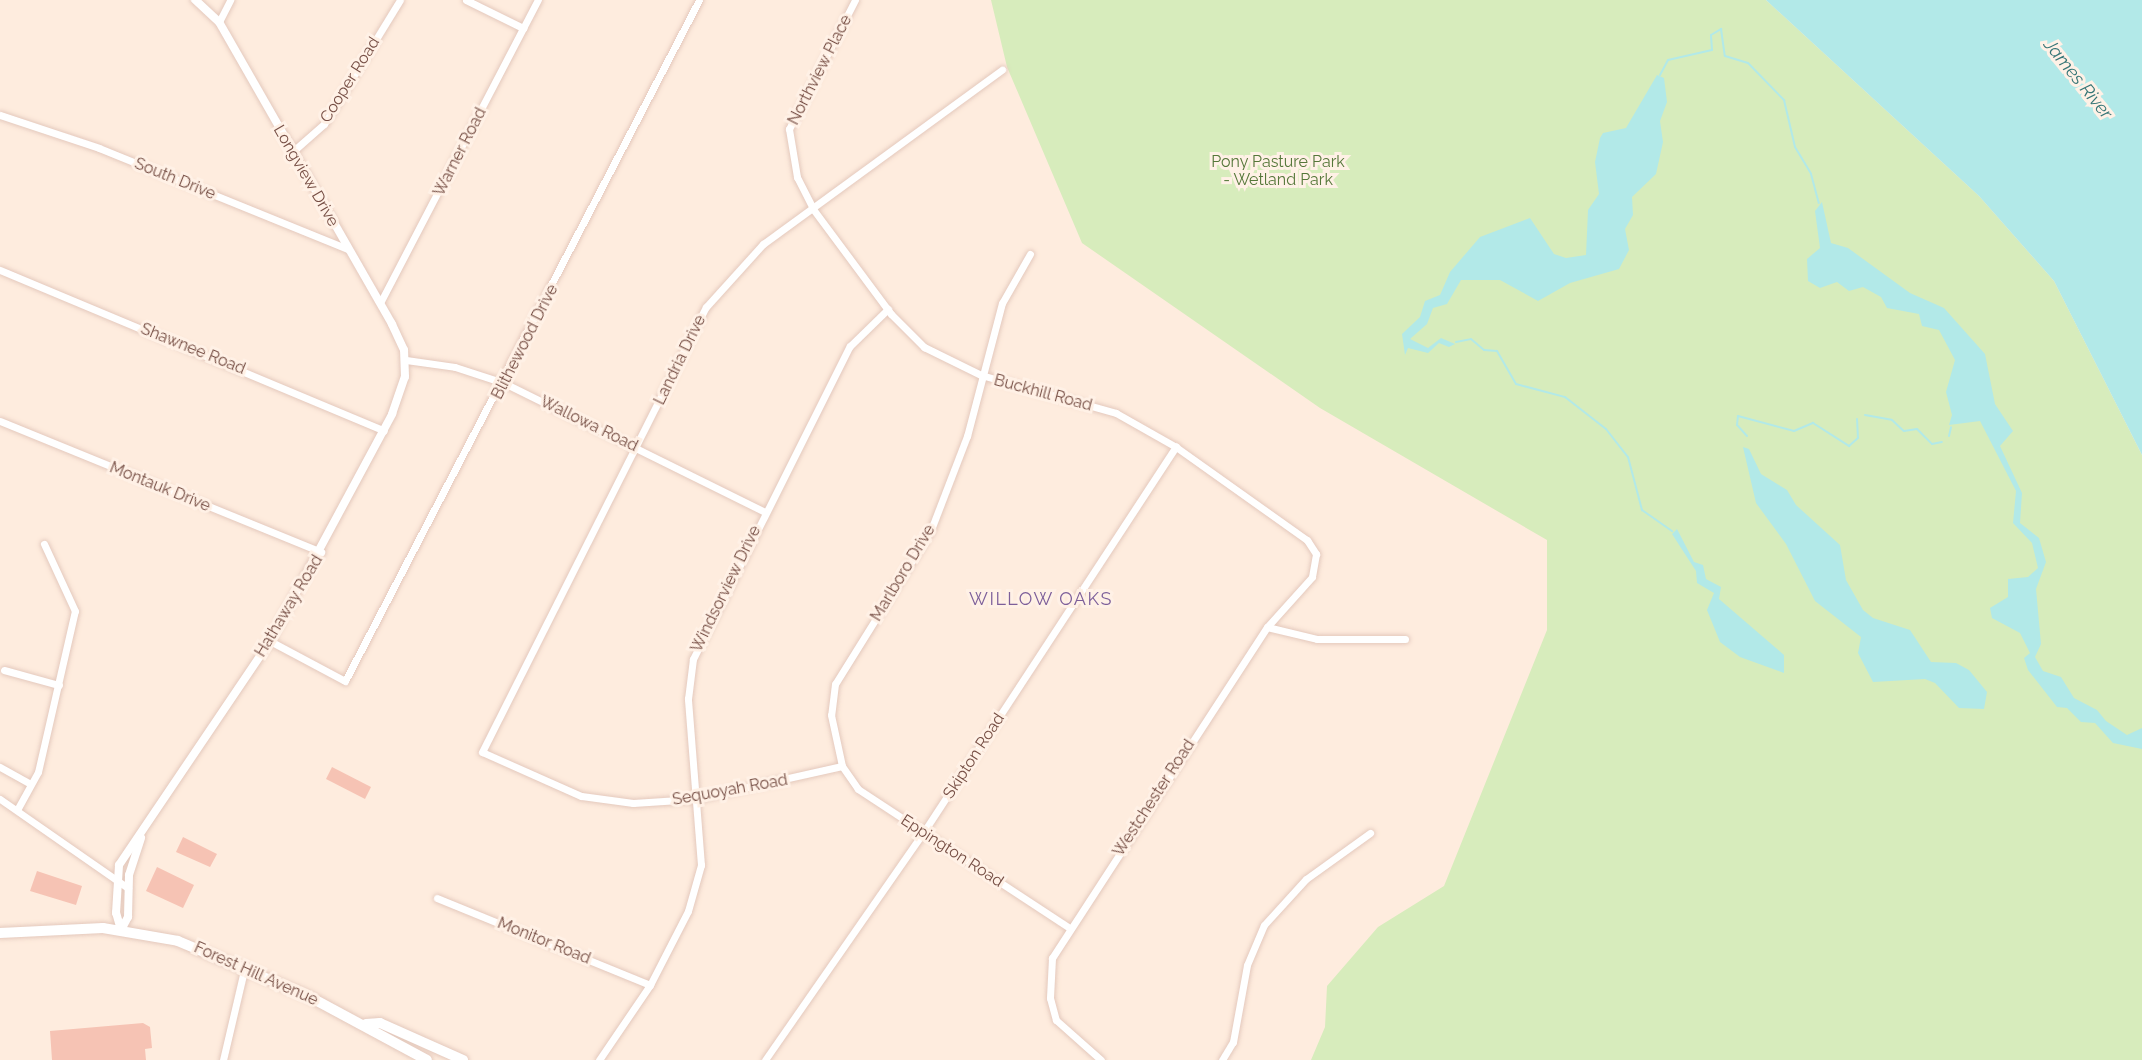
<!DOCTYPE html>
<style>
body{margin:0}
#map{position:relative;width:2142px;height:1060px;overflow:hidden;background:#feecde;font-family:Raleway,sans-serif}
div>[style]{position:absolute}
.green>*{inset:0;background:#d7ecbc}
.water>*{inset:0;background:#b2e9e8}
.stream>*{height:2px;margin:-1px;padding:0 1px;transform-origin:1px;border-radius:1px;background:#b2e9e8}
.building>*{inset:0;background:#f6c3b4}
.roads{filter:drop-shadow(0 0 2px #e4c9bd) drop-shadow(0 0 2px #e4c9bd)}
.minor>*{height:7px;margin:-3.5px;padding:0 3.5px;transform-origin:3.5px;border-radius:3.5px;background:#fff}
.tertiary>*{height:8px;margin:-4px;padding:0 4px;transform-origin:4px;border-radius:4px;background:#fff}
.secondary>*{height:10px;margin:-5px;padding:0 5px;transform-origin:5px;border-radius:5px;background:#fff}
span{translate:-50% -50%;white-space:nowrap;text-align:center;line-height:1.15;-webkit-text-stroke:6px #fff1e6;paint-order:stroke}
.street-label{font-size:16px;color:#764e44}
.park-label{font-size:16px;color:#557739}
.water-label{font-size:18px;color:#357576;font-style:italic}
.neighbourhood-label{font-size:18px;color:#7d5f9a;letter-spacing:1.5px}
</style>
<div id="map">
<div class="green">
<i style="clip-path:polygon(991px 0,1766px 0,1979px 196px,2054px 281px,2142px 455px,2142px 1060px,1311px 1060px,1325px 1027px,1327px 986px,1378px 927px,1444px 886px,1547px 630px,1547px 540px,1320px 408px,1082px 243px,1007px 67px)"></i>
</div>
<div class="water">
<i style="clip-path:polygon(1766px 0,2142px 0,2142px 455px,2054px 281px,1979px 196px)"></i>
<i style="clip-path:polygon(1657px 75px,1664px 78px,1667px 102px,1660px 121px,1663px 142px,1656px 174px,1632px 197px,1633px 215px,1625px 229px,1629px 250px,1619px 269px,1570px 283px,1538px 301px,1500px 280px,1461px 280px,1447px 304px,1433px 308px,1427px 324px,1410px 339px,1428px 348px,1441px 338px,1455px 344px,1449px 347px,1439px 343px,1428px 353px,1408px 348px,1405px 355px,1402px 334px,1420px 317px,1425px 301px,1440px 295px,1450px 272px,1480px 237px,1530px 218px,1554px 254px,1566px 258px,1586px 255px,1588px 210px,1599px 194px,1595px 162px,1600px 138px,1603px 133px,1626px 128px)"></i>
<i style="clip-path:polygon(1822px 202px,1831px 243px,1848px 248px,1910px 293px,1944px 308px,1985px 354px,1995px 404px,2013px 431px,2000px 446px,2022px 493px,2020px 523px,2039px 538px,2046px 562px,2036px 589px,2041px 644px,2035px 657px,2043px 671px,2061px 677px,2074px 698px,2097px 710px,2106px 721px,2127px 735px,2142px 728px,2142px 749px,2113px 743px,2095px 723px,2081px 722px,2067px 708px,2057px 707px,2028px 670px,2024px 658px,2030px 653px,2020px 633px,1992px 618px,1990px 608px,2008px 597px,2008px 579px,2028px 577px,2038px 568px,2032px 543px,2013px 523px,2016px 491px,1980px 421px,1949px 425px,1952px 415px,1946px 392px,1955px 360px,1939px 330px,1922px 326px,1919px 314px,1887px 308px,1881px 297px,1863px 287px,1849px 291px,1837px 282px,1820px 288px,1808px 281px,1807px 259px,1820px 248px,1815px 211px)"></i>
<i style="clip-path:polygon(1743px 447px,1749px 449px,1761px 474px,1787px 490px,1796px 505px,1840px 545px,1846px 580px,1863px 610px,1873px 618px,1910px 630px,1931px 662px,1956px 663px,1969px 670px,1987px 692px,1984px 709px,1959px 708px,1935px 683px,1925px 679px,1873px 682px,1858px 653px,1861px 637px,1815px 601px,1786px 544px,1756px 503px)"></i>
<i style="clip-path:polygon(1677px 529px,1694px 562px,1703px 565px,1706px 579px,1721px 587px,1719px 599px,1784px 655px,1784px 673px,1740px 657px,1720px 642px,1707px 610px,1714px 593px,1697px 583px,1696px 571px,1672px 534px)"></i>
</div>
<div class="stream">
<i style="left:1660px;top:75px;width:17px;rotate:-62deg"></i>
<i style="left:1668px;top:60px;width:45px;rotate:-12.8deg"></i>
<i style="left:1712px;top:50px;width:15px;rotate:-94deg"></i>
<i style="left:1711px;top:35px;width:12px;rotate:-31deg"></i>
<i style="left:1721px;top:29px;width:27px;rotate:82deg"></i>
<i style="left:1725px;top:56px;width:24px;rotate:17deg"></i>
<i style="left:1748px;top:63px;width:52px;rotate:45.8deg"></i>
<i style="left:1784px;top:100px;width:48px;rotate:76.8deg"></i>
<i style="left:1795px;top:147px;width:31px;rotate:59deg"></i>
<i style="left:1811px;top:174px;width:30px;rotate:75deg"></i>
<i style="left:1456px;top:342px;width:15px;rotate:-11deg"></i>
<i style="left:1471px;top:339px;width:17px;rotate:40deg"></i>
<i style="left:1484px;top:350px;width:13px;rotate:4deg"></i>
<i style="left:1497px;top:351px;width:38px;rotate:60deg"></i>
<i style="left:1516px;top:384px;width:51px;rotate:14.9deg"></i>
<i style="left:1565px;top:397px;width:52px;rotate:38deg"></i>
<i style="left:1606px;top:429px;width:36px;rotate:52deg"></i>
<i style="left:1628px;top:457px;width:55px;rotate:75.2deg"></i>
<i style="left:1642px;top:510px;width:37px;rotate:35deg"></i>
<i style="left:1865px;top:415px;width:27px;rotate:10deg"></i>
<i style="left:1892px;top:420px;width:16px;rotate:43deg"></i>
<i style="left:1904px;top:431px;width:13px;rotate:-9deg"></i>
<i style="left:1917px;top:429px;width:21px;rotate:45deg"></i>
<i style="left:1932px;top:444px;width:10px;rotate:-11deg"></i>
<i style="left:1747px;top:436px;width:15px;rotate:-132deg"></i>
<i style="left:1737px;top:425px;width:9px;rotate:-84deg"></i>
<i style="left:1738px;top:416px;width:58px;rotate:15deg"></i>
<i style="left:1794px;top:431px;width:21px;rotate:-23deg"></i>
<i style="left:1813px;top:423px;width:43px;rotate:32.6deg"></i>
<i style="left:1849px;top:446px;width:12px;rotate:-42deg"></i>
<i style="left:1858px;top:438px;width:19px;rotate:-93deg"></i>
<i style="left:1949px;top:436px;width:9px;rotate:-77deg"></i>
</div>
<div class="building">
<i style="clip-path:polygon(332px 767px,371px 787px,365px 799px,326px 779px)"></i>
<i style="clip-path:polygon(183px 837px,217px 854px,210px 867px,176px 852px)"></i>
<i style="clip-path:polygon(157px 867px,194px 885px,183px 908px,146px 891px)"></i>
<i style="clip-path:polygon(37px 871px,82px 886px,76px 905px,30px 891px)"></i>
<i style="clip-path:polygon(143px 1023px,150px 1027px,152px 1048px,145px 1049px,146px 1060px,52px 1060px,50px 1031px)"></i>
</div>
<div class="roads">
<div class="minor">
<i style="left:466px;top:0;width:64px;rotate:26.2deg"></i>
<i style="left:855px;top:0;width:145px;rotate:117.1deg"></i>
<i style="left:789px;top:129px;width:49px;rotate:80.5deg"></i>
<i style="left:797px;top:177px;width:36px;rotate:63deg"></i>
<i style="left:813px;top:209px;width:131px;rotate:53.4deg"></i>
<i style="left:891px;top:314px;width:47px;rotate:45deg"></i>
<i style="left:924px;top:347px;width:64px;rotate:26.2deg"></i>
<i style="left:981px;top:375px;width:140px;rotate:15.7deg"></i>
<i style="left:1116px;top:413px;width:69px;rotate:29.5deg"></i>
<i style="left:1176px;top:447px;width:161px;rotate:35.4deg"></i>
<i style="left:1307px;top:540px;width:17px;rotate:57deg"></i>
<i style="left:1316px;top:554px;width:23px;rotate:100deg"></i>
<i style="left:1312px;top:577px;width:67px;rotate:132deg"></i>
<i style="left:1267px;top:627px;width:395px;rotate:123deg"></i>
<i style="left:1052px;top:958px;width:40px;rotate:92.9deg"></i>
<i style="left:1050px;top:998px;width:23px;rotate:75deg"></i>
<i style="left:1056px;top:1020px;width:60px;rotate:41.6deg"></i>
<i style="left:219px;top:22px;width:25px;rotate:-63deg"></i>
<i style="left:0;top:115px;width:104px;rotate:18.4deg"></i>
<i style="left:99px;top:148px;width:269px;rotate:22.1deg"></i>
<i style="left:291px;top:153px;width:44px;rotate:-41.3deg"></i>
<i style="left:324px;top:124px;width:145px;rotate:-58.5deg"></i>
<i style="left:1030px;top:254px;width:56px;rotate:119.7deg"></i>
<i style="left:1002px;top:303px;width:138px;rotate:104.7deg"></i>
<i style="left:967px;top:436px;width:101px;rotate:111deg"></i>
<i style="left:931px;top:530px;width:181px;rotate:121.9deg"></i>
<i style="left:835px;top:684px;width:31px;rotate:97deg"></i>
<i style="left:831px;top:715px;width:52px;rotate:77.8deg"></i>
<i style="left:842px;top:766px;width:28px;rotate:55deg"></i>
<i style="left:858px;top:789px;width:254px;rotate:33.3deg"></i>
<i style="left:0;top:270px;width:416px;rotate:22.7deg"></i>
<i style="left:380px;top:303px;width:342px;rotate:-62.5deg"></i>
<i style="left:406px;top:360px;width:49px;rotate:8.1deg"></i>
<i style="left:455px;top:367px;width:52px;rotate:18.1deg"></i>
<i style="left:504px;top:383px;width:289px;rotate:26.3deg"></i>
<i style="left:0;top:421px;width:347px;rotate:22.2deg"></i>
<i style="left:1267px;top:627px;width:51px;rotate:13.5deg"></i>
<i style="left:1317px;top:639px;width:88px"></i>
<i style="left:270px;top:641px;width:85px;rotate:28.1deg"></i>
<i style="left:345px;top:681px;width:768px;rotate:-62.53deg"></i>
<i style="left:4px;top:670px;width:57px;rotate:15.3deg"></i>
<i style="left:842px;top:766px;width:152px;rotate:167.4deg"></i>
<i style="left:694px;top:799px;width:61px;rotate:176.2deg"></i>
<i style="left:633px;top:803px;width:52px;rotate:-172.3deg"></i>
<i style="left:581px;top:796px;width:108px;rotate:-156deg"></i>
<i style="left:482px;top:752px;width:498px;rotate:-63.3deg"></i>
<i style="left:706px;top:307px;width:85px;rotate:-47.9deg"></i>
<i style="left:763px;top:244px;width:296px;rotate:-36.1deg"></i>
<i style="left:0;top:767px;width:35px;rotate:29deg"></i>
<i style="left:0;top:799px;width:156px;rotate:34.8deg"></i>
<i style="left:17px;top:810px;width:43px;rotate:-61.1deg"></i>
<i style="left:38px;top:772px;width:165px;rotate:-77.1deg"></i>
<i style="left:75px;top:611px;width:74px;rotate:-114.8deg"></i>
<i style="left:437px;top:898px;width:230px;rotate:22.2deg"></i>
<i style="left:223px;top:1060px;width:97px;rotate:-76.8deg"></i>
<i style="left:599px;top:1060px;width:91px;rotate:-55.8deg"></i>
<i style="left:650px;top:985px;width:83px;rotate:-62.8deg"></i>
<i style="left:688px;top:911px;width:48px;rotate:-74.2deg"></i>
<i style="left:701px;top:865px;width:167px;rotate:-94.5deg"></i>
<i style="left:688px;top:699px;width:40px;rotate:-82.9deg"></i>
<i style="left:693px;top:659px;width:350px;rotate:-63.4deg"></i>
<i style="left:850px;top:346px;width:53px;rotate:-44.2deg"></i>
<i style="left:765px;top:1060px;width:277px;rotate:-55.2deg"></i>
<i style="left:923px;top:833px;width:462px;rotate:-56.8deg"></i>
<i style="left:1222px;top:1060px;width:21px;rotate:-59deg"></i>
<i style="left:1233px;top:1042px;width:78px;rotate:-79.7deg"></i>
<i style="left:1247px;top:965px;width:43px;rotate:-67deg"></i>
<i style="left:1264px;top:925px;width:62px;rotate:-47.6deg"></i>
<i style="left:1306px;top:879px;width:79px;rotate:-35.7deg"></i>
</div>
<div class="tertiary">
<i style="left:121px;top:930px;width:18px;rotate:-106deg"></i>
<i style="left:116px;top:913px;width:48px;rotate:-86.4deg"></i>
<i style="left:119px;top:865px;width:270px;rotate:-56deg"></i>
<i style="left:270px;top:641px;width:258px;rotate:-61.7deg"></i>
<i style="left:392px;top:414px;width:39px;rotate:-71deg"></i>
<i style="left:405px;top:377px;width:27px;rotate:-92deg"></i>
<i style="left:404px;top:350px;width:29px;rotate:-115deg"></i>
<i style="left:392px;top:324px;width:348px;rotate:-119.8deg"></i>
<i style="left:219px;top:22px;width:33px;rotate:-137deg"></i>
<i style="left:121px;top:930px;width:15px;rotate:-62deg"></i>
<i style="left:128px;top:917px;width:42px;rotate:-88.6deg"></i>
<i style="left:129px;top:875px;width:39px;rotate:-72deg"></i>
</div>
<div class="secondary">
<i style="left:0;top:933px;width:103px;rotate:-2.8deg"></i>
<i style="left:103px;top:928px;width:76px;rotate:9.8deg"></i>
<i style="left:178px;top:941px;width:141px;rotate:22.9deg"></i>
<i style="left:308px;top:996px;width:135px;rotate:28.3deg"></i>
<i style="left:366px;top:1024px;width:14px;rotate:-4deg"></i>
<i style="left:380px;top:1023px;width:91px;rotate:24deg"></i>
</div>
</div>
<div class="street-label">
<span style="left:820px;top:70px;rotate:-63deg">Northview Place</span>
<span style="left:350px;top:80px;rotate:-58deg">Cooper Road</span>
<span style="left:460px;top:152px;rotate:-63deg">Warner Road</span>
<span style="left:306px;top:176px;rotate:60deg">Longview Drive</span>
<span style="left:175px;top:179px;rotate:22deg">South Drive</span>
<span style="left:525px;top:342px;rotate:-63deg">Blithewood Drive</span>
<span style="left:193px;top:349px;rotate:22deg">Shawnee Road</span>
<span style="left:680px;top:360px;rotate:-64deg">Landria Drive</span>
<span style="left:1043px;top:393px;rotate:15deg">Buckhill Road</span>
<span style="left:589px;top:424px;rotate:26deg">Wallowa Road</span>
<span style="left:160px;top:487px;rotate:22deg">Montauk Drive</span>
<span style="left:903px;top:573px;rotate:-59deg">Marlboro Drive</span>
<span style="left:726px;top:589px;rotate:-64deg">Windsorview Drive</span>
<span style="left:289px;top:606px;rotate:-59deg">Hathaway Road</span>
<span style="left:974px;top:756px;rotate:-57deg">Skipton Road</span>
<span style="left:730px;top:790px;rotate:-10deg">Sequoyah Road</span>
<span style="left:1154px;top:798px;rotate:-57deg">Westchester Road</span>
<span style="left:952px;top:851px;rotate:33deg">Eppington Road</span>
<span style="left:544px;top:941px;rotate:22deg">Monitor Road</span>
<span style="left:256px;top:974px;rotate:24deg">Forest Hill Avenue</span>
</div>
<div class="park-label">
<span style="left:1278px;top:171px">Pony Pasture Park<br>- Wetland Park</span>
</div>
<div class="water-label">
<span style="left:2078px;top:79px;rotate:51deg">James River</span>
</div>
<div class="neighbourhood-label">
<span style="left:1041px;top:599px">WILLOW OAKS</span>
</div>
</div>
